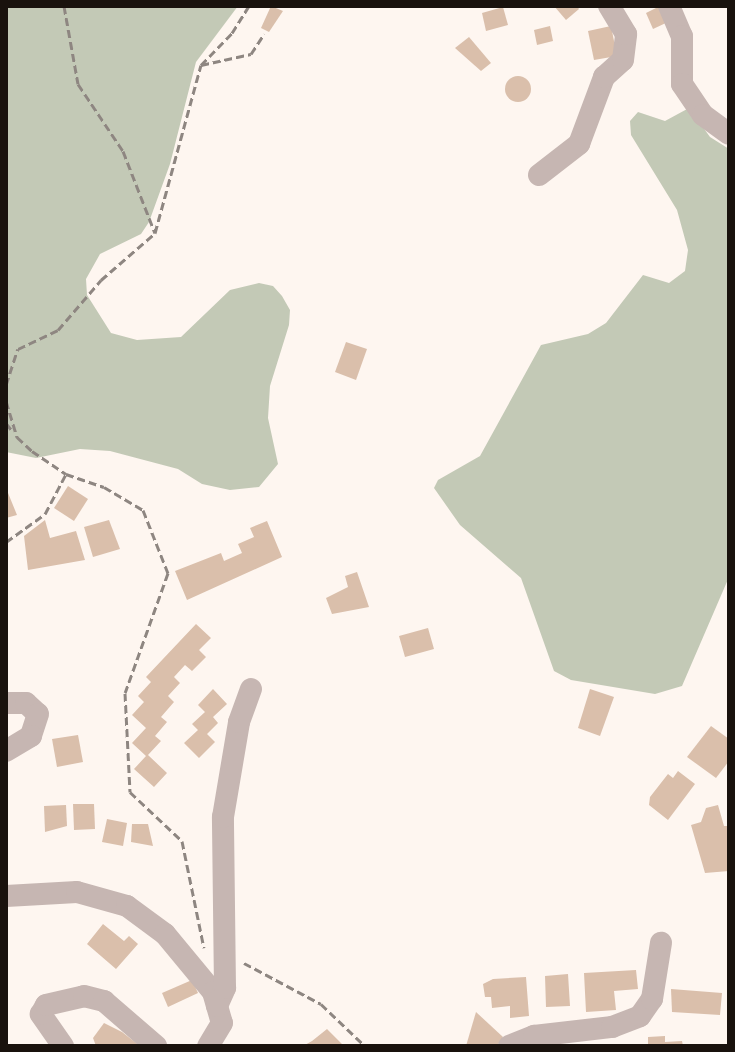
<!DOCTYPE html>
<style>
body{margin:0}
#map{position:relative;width:735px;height:1052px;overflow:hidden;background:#fef6f0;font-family:"PT Sans",sans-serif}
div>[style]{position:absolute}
.green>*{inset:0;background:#c3c9b6}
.building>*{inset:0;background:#dabfab}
.round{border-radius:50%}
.path>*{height:3px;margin-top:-1.5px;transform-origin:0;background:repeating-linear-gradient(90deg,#8e8681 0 8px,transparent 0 12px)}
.minor>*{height:22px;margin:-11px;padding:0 11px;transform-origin:11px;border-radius:11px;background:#c6b6b2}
span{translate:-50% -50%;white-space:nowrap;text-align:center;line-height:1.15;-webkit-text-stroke:8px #fff;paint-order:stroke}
.frame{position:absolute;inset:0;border:8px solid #19120d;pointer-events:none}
</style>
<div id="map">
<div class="green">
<i style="clip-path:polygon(6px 6px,238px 6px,196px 62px,170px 164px,149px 222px,141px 234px,100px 254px,86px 279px,87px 295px,111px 333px,137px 340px,181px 337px,230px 290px,259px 283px,273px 286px,282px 296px,290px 310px,289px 325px,270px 386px,268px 418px,278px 464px,259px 487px,230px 490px,202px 484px,178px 469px,110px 451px,80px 449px,36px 458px,6px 452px)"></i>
<i style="clip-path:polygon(689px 108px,710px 137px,729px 149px,729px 577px,682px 686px,655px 694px,571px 680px,554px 671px,521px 578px,460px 525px,434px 488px,438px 480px,480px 456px,541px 345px,588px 334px,606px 323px,643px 275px,669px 283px,685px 271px,688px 250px,677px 210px,631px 135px,630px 121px,638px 112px,665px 121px)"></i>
</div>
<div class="building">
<i style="clip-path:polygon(271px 6px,283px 11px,269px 32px,261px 28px)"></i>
<i style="clip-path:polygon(554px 6px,577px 6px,579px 9px,566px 20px)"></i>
<i style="clip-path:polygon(660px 6px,668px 22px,653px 29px,646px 13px)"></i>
<i style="clip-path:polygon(503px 7px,508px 25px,486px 31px,482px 13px)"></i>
<i style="clip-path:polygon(550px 26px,553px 41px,537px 45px,534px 30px)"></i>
<i style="clip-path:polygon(611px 26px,617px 56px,594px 60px,588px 31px)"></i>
<i style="clip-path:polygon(469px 37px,491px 63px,481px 71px,455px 48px)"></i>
<i class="round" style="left:505px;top:76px;width:26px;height:26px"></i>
<i style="clip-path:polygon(346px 342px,367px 349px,356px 380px,335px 372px)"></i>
<i style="clip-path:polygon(68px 486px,88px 499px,74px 521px,54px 508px)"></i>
<i style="clip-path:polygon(6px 488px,17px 515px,6px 518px)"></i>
<i style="clip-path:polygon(45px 520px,50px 538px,76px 531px,85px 560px,28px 570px,24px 536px)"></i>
<i style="clip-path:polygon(109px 520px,120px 549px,93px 557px,84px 527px)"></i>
<i style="clip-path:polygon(267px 521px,282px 557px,187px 600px,175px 571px,221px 553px,224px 561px,242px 553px,238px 544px,254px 537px,250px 528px)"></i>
<i style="clip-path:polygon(357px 572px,369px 607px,332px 614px,326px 598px,348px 587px,345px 576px)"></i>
<i style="clip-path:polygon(196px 624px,211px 638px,199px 650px,206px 657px,192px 671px,185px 665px,174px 677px,180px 683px,168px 696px,174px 702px,161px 717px,167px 722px,155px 736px,161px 741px,148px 755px,167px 773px,154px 787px,134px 769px,146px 756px,132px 743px,146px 728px,132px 715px,144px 702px,138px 696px,151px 682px,146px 677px)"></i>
<i style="clip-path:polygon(428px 628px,434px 649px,405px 657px,399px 636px)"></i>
<i style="clip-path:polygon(213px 689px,227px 704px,213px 717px,218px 723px,207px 734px,215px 742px,199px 758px,184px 743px,198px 730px,192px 724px,205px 712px,198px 705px)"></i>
<i style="clip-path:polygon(590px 689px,614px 697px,600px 736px,578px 728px)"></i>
<i style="clip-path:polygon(711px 726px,729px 739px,729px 761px,716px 778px,687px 757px)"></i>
<i style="clip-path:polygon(78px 735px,83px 762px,57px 767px,52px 739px)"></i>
<i style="clip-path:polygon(678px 771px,695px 784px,668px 820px,649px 805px,650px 797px,668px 774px,673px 778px)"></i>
<i style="clip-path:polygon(73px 804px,94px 804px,95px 829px,74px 830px)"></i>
<i style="clip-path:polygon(66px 805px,67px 826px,45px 832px,44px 806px)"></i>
<i style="clip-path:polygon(718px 805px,724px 826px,728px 826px,729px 871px,705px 873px,691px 825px,701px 822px,706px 808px)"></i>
<i style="clip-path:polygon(107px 819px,127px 823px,123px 846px,102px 842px)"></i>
<i style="clip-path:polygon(132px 824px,148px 824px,153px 846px,131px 842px)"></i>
<i style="clip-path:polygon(103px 924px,124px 941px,129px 936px,138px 944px,116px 969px,87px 944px)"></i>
<i style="clip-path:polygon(636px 970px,638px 989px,614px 991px,616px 1010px,586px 1012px,584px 973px)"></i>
<i style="clip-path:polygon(568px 974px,570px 1006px,546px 1007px,545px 976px)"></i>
<i style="clip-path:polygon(526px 977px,529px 1016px,510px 1018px,510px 1006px,492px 1008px,491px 997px,485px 997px,483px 984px,493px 979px)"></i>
<i style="clip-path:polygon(192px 980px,198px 993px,168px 1007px,162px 993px)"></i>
<i style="clip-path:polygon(671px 989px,722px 993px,720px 1015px,672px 1012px)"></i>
<i style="clip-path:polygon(476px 1012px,503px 1037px,497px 1046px,466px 1046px)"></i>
<i style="clip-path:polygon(104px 1023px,122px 1032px,140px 1046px,96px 1046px,93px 1038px)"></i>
<i style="clip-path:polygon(327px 1029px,342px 1044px,303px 1046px,312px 1041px)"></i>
<i style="clip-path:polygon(665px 1036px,665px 1042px,682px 1041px,683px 1046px,648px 1046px,648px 1037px)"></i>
</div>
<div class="path">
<i style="left:64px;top:6px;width:79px;rotate:79.8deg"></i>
<i style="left:78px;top:84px;width:81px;rotate:56.1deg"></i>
<i style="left:123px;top:151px;width:88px;rotate:68.7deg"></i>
<i style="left:201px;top:65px;width:51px;rotate:-12.4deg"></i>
<i style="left:251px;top:54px;width:24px;rotate:-57deg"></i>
<i style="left:6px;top:385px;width:38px;rotate:-72deg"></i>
<i style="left:18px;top:349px;width:44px;rotate:-25.4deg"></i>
<i style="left:58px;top:330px;width:66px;rotate:-49.3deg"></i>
<i style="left:101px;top:280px;width:72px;rotate:-41deg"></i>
<i style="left:155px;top:233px;width:174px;rotate:-74.7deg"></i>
<i style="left:201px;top:65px;width:45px;rotate:-45.9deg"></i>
<i style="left:232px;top:33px;width:32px;rotate:-58deg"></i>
<i style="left:6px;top:401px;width:38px;rotate:73deg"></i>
<i style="left:17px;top:437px;width:21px;rotate:43deg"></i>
<i style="left:32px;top:451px;width:41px;rotate:34.1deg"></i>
<i style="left:66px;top:474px;width:40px;rotate:18.9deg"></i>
<i style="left:104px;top:487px;width:45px;rotate:30.5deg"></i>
<i style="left:143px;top:510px;width:68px;rotate:68.4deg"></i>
<i style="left:168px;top:573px;width:127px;rotate:109.7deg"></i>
<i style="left:125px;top:693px;width:99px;rotate:87.1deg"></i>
<i style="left:130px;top:792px;width:71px;rotate:43.3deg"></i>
<i style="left:182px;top:841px;width:109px;rotate:78.4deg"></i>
<i style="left:6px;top:423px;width:11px;rotate:52deg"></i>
<i style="left:6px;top:542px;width:48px;rotate:-35.7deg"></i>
<i style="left:45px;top:514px;width:45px;rotate:-62.3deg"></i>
<i style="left:244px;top:963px;width:87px;rotate:28deg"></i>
<i style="left:321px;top:1004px;width:61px;rotate:43.7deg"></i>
</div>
<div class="minor">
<i style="left:669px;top:6px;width:33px;rotate:67deg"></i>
<i style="left:682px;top:36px;width:48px;rotate:90deg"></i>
<i style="left:682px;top:84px;width:37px;rotate:56deg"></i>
<i style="left:703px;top:115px;width:32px;rotate:36deg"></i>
<i style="left:539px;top:175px;width:51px;rotate:-37.8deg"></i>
<i style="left:579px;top:144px;width:72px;rotate:-69.5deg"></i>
<i style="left:604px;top:77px;width:25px;rotate:-42deg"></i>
<i style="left:623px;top:60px;width:26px;rotate:-83deg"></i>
<i style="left:626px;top:34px;width:33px;rotate:-121deg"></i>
<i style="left:6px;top:703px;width:20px"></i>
<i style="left:26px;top:703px;width:16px;rotate:43deg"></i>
<i style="left:38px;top:714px;width:23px;rotate:108deg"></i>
<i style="left:31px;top:736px;width:29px;rotate:149deg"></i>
<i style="left:6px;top:896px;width:71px;rotate:-3.2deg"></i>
<i style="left:77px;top:892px;width:52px;rotate:15.6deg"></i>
<i style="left:127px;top:906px;width:47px;rotate:36.4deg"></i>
<i style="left:165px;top:934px;width:75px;rotate:50.4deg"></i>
<i style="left:213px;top:992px;width:32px;rotate:74deg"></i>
<i style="left:222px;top:1023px;width:27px;rotate:121deg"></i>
<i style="left:217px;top:1006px;width:20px;rotate:-66deg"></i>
<i style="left:225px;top:988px;width:171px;rotate:-90.7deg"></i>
<i style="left:223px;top:817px;width:96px;rotate:-80.4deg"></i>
<i style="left:239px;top:722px;width:35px;rotate:-70deg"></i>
<i style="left:63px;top:1046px;width:39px;rotate:-125deg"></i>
<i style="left:41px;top:1014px;width:10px;rotate:-61deg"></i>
<i style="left:46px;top:1005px;width:39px;rotate:-13deg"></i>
<i style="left:84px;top:996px;width:21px;rotate:14deg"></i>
<i style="left:104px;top:1001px;width:69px;rotate:40.9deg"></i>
<i style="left:509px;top:1046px;width:27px;rotate:-22deg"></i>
<i style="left:534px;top:1036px;width:79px;rotate:-6.6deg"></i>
<i style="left:612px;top:1027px;width:30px;rotate:-21deg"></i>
<i style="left:640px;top:1016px;width:21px;rotate:-55deg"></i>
<i style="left:652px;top:999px;width:57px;rotate:-80.9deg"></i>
</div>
<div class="frame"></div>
</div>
